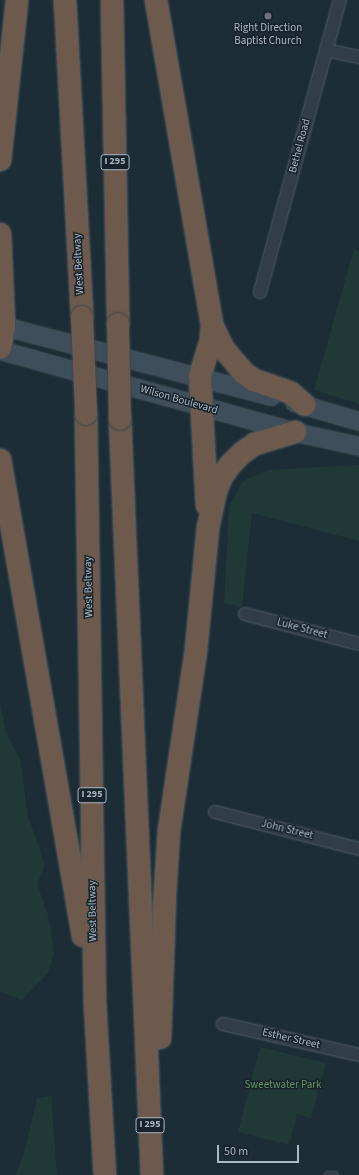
<!DOCTYPE html>
<style>
body{margin:0}
#map{position:relative;width:359px;height:1175px;overflow:hidden;background:#1d2d36;font-family:"Source Sans 3",sans-serif}
div>[style]{position:absolute}
.green>*{inset:0;background:#203936}
.roads{filter:drop-shadow(0 0 1px #4e5c65) drop-shadow(0 0 1px #4e5c65)}
.service>*{height:6px;margin:-3px;padding:0 3px;transform-origin:3px;border-radius:3px;background:#313e47}
.minor>*{height:12px;margin:-6px;padding:0 6px;transform-origin:6px;border-radius:6px;background:#313e47}
.secondary>*{height:17px;margin:-8.5px;padding:0 8.5px;transform-origin:8.5px;border-radius:8.5px;background:#3e4e5a}
.motorway>*{height:22px;margin:-11px;padding:0 11px;transform-origin:11px;border-radius:11px;background:#6d5a4d}
.bridges{filter:drop-shadow(0 0 1px #3c4951) drop-shadow(0 0 1px #3c4951)}
.motorway-bridge>*{height:22px;margin:-11px;padding:0 11px;transform-origin:11px;border-radius:11px;background:#6d5a4d}
.dots>*{width:11px;height:11px;translate:-50% -50%;box-sizing:border-box;border:2px solid #17232b;border-radius:50%}
span{translate:-50% -50%;white-space:nowrap;text-align:center;line-height:1.15;-webkit-text-stroke:3px #17232b;paint-order:stroke}
.shield-label span{padding:1px 3px;background:#17232b;border:1px solid;border-radius:3px;-webkit-text-stroke-width:0}
.shield-label{font-size:10px;color:#aab9c4;font-weight:700}
.poi-label{font-size:11px;color:#aab9c4}
.street-label{font-size:11px;color:#aab9c4}
.park-label{font-size:11px;color:#619563}
.scale{position:absolute;left:217px;top:1145px;width:82px;height:18px;box-sizing:border-box;border:2px solid #aab9c4;border-top:0;padding-left:5px;font-size:12px;line-height:14px;white-space:nowrap;color:#aab9c4;-webkit-text-stroke:3px #17232b;paint-order:stroke}
</style>
<div id="map">
<div class="green">
<i style="clip-path:polygon(354px 249px,359px 251px,359px 404px,314px 390px)"></i>
<i style="clip-path:polygon(359px 465px,359px 541px,252px 513px,242px 607px,224px 603px,229px 506px,242px 482px,268px 470px)"></i>
<i style="clip-path:polygon(0 702px,6px 733px,20px 759px,28px 816px,45px 865px,37px 884px,48px 915px,54px 953px,48px 973px,22px 1000px,0 991px)"></i>
<i style="clip-path:polygon(260px 1047px,326px 1063px,311px 1118px,297px 1114px,289px 1145px,238px 1132px)"></i>
<i style="clip-path:polygon(51px 1096px,57px 1175px,15px 1175px,24px 1154px,37px 1098px)"></i>
</div>
<div class="roads">
<div class="service">
<i style="left:328px;top:1175px;width:7px"></i>
</div>
<div class="minor">
<i style="left:326px;top:50px;width:34px;rotate:12deg"></i>
<i style="left:260px;top:292px;width:303px;rotate:-74.7deg"></i>
<i style="left:245px;top:614px;width:118px;rotate:14.7deg"></i>
<i style="left:215px;top:812px;width:149px;rotate:14.4deg"></i>
<i style="left:223px;top:1024px;width:139px;rotate:12.8deg"></i>
</div>
<div class="secondary">
<i style="left:0;top:325px;width:280px;rotate:14.7deg"></i>
<i style="left:0;top:350px;width:306px;rotate:15.5deg"></i>
<i style="left:295px;top:432px;width:66px;rotate:12.3deg"></i>
<i style="left:294px;top:402px;width:68px;rotate:16.3deg"></i>
</div>
<div class="motorway">
<i style="left:65px;top:0;width:317px;rotate:86.9deg"></i>
<i style="left:112px;top:0;width:324px;rotate:88.9deg"></i>
<i style="left:156px;top:0;width:330px;rotate:80.2deg"></i>
<i style="left:212px;top:325px;width:15px;rotate:94deg"></i>
<i style="left:211px;top:340px;width:38px;rotate:107deg"></i>
<i style="left:200px;top:376px;width:129px;rotate:86.9deg"></i>
<i style="left:0;top:160px;width:161px;rotate:-83.9deg"></i>
<i style="left:0;top:234px;width:92px;rotate:87.5deg"></i>
<i style="left:4px;top:326px;width:22px;rotate:100deg"></i>
<i style="left:212px;top:325px;width:25px;rotate:64deg"></i>
<i style="left:223px;top:348px;width:33px;rotate:50deg"></i>
<i style="left:244px;top:373px;width:12px;rotate:35deg"></i>
<i style="left:254px;top:380px;width:39px;rotate:19deg"></i>
<i style="left:291px;top:393px;width:18px;rotate:41deg"></i>
<i style="left:86px;top:414px;width:590px;rotate:89.13deg"></i>
<i style="left:95px;top:1004px;width:171px;rotate:86.7deg"></i>
<i style="left:120px;top:419px;width:757px;rotate:87.58deg"></i>
<i style="left:0;top:460px;width:483px;rotate:80.1deg"></i>
<i style="left:160px;top:1038px;width:144px;rotate:-88deg"></i>
<i style="left:165px;top:894px;width:63px;rotate:-86.4deg"></i>
<i style="left:169px;top:831px;width:183px;rotate:-81.5deg"></i>
<i style="left:196px;top:650px;width:123px;rotate:-84.4deg"></i>
<i style="left:208px;top:528px;width:38px;rotate:-78deg"></i>
<i style="left:216px;top:491px;width:14px;rotate:-69deg"></i>
<i style="left:221px;top:478px;width:16px;rotate:-55deg"></i>
<i style="left:230px;top:465px;width:17px;rotate:-45deg"></i>
<i style="left:242px;top:453px;width:16px;rotate:-35deg"></i>
<i style="left:255px;top:444px;width:42px;rotate:-16.7deg"></i>
</div>
</div>
<div class="bridges">
<div class="motorway-bridge">
<i style="left:82px;top:317px;width:97px;rotate:87.6deg"></i>
<i style="left:118px;top:324px;width:95px;rotate:88.8deg"></i>
</div>
</div>
<div class="dots">
<i style="left:268px;top:16px;background:#6b7280"></i>
</div>
<div class="shield-label">
<span style="left:115px;top:162px">I 295</span>
<span style="left:92px;top:795px">I 295</span>
<span style="left:150px;top:1125px">I 295</span>
</div>
<div class="poi-label">
<span style="left:268px;top:35px">Right Direction<br>Baptist Church</span>
</div>
<div class="street-label">
<span style="left:300px;top:146px;rotate:-75deg">Bethel Road</span>
<span style="left:79px;top:264px;rotate:-93deg">West Beltway</span>
<span style="left:179px;top:400px;rotate:16deg">Wilson Boulevard</span>
<span style="left:89px;top:587px;rotate:-91deg">West Beltway</span>
<span style="left:302px;top:629px;rotate:15deg">Luke Street</span>
<span style="left:287px;top:830px;rotate:14deg">John Street</span>
<span style="left:93px;top:911px;rotate:-91deg">West Beltway</span>
<span style="left:291px;top:1039px;rotate:13deg">Esther Street</span>
</div>
<div class="park-label">
<span style="left:283px;top:1085px">Sweetwater Park</span>
</div>
<div class="scale">50 m</div>
</div>
